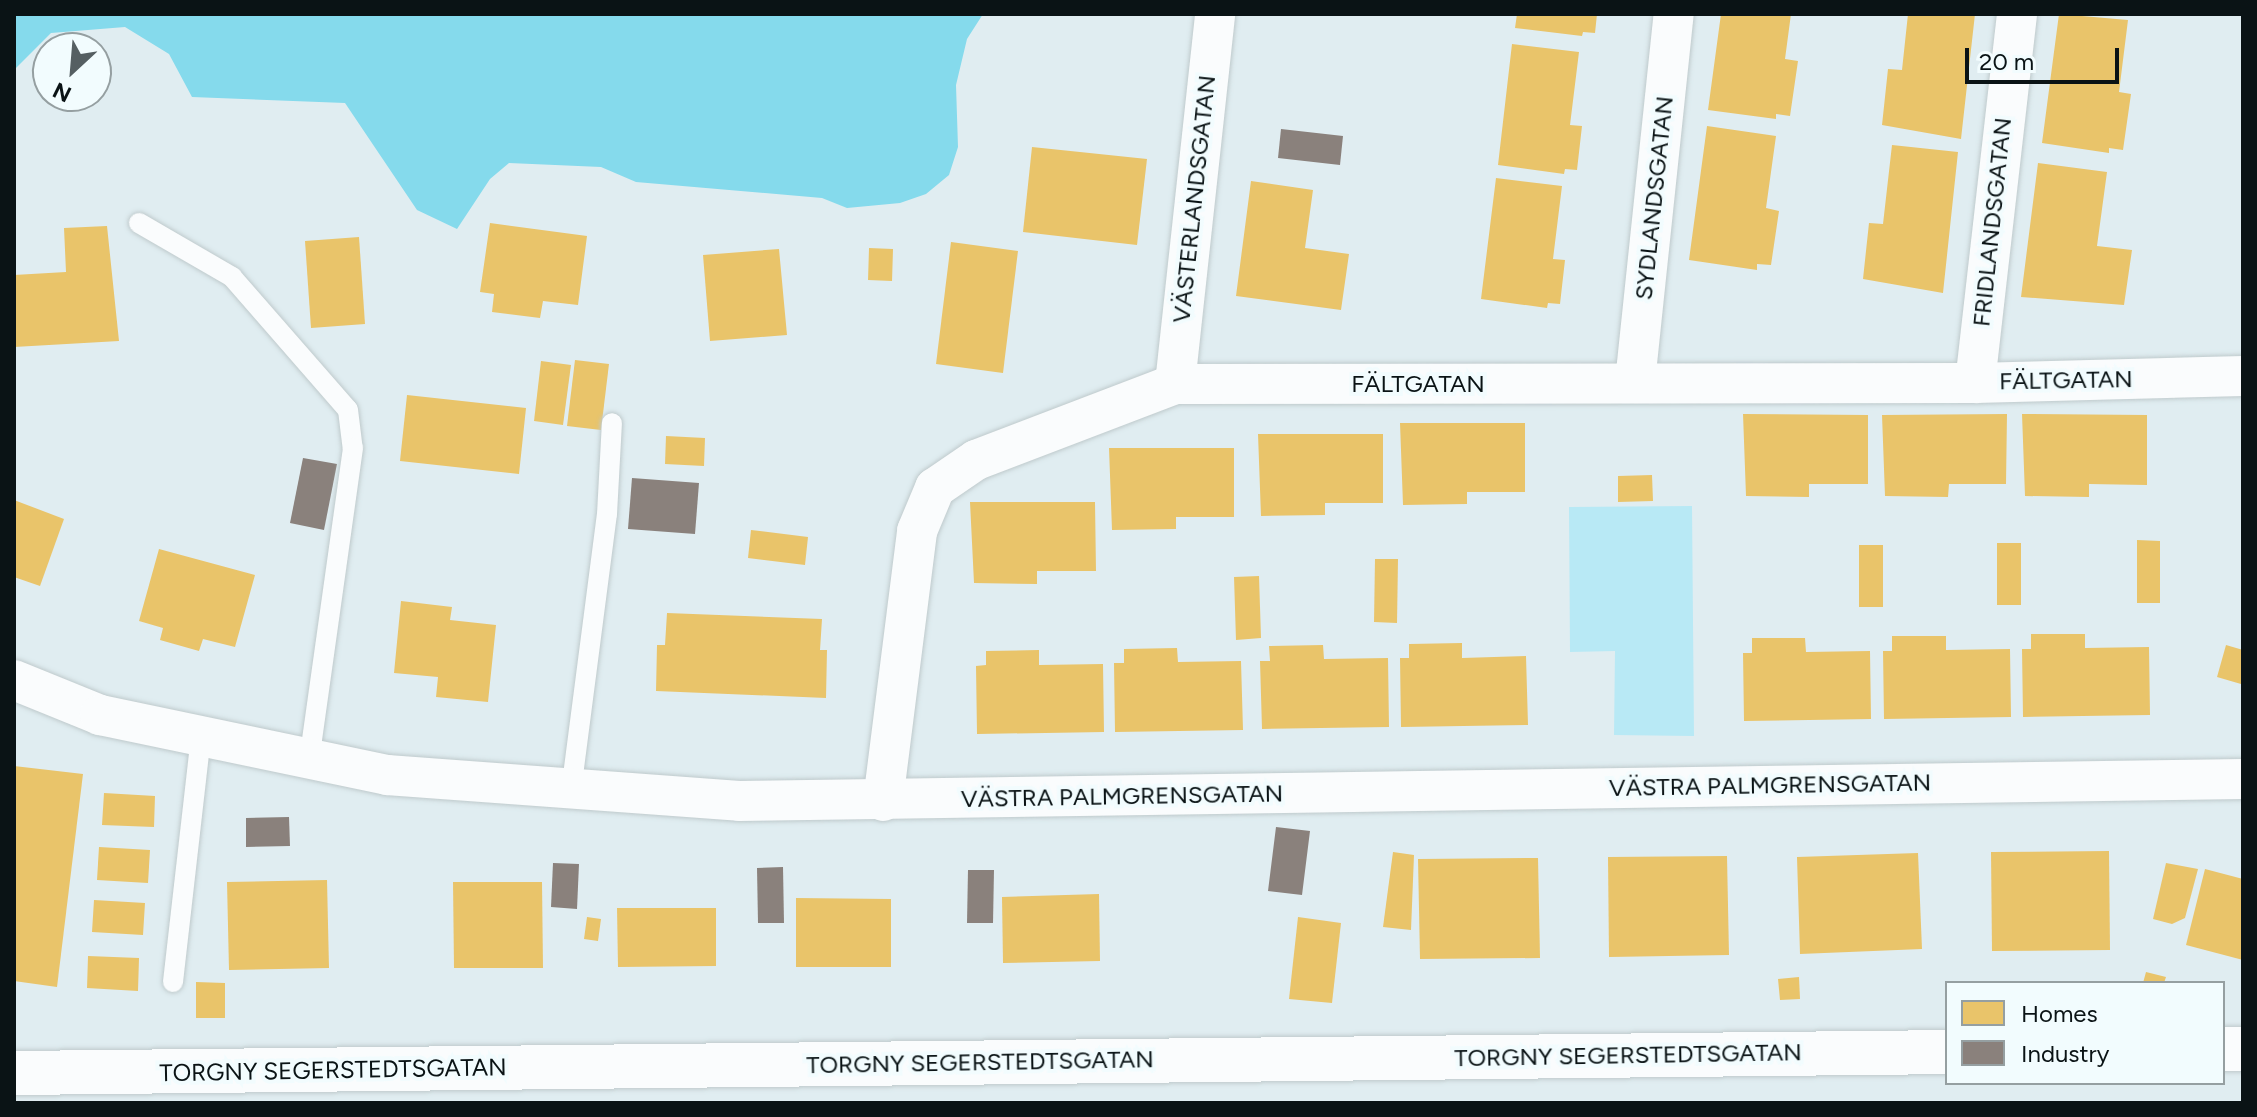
<!DOCTYPE html>
<meta charset="utf-8">
<style>
body{margin:0}
#map{position:relative;width:2257px;height:1117px;overflow:hidden;background:#e0edf1;font-family:Figtree,sans-serif}
div>[style]{position:absolute}
.green>*{inset:0;background:#b8e9f5}
.forest>*{inset:0;background:#85daec}
.homes>*{inset:0;background:#e9c46a}
.industry>*{inset:0;background:#8a817c}
.roads{filter:drop-shadow(0 0 2px #bfcacc) drop-shadow(0 0 2px #bfcacc)}
.service>*{height:20px;margin:-10px;padding:0 10px;transform-origin:10px;border-radius:10px;background:#fafcfd}
.minor>*{height:40px;margin:-20px;padding:0 20px;transform-origin:20px;border-radius:20px;background:#fafcfd}
.tertiary>*{height:44px;margin:-22px;padding:0 22px;transform-origin:22px;border-radius:22px;background:#fafcfd}
span{translate:-50% -50%;white-space:nowrap;text-align:center;line-height:1.15;-webkit-text-stroke:8px #f2fcfe;paint-order:stroke}
.street-label{font-size:24px;color:#0a1315}
.frame{position:absolute;inset:0;border:16px solid #0a1315;pointer-events:none}
.legend{position:absolute;left:1945px;top:981px;width:280px;height:104px;box-sizing:border-box;background:#f2fcfe;border:2px solid #959fa1;margin:0;padding:10px 14px;list-style:none;font-size:24px;color:#0a1315}
.legend li{display:flex;align-items:center;gap:16px;height:40px}
.legend b{width:40px;border:2px solid #959fa1}
.north{position:absolute;left:32px;top:32px;width:80px;height:80px;box-sizing:border-box;background:#f2fcfe;border:2px solid #959fa1;border-radius:50%;rotate:206deg;font-size:22px;font-weight:700;line-height:32px;text-align:center;color:#0a1315}
.north::after{content:'';display:block;margin:auto;width:28px;height:36px;background:#555f62;clip-path:polygon(50% 0,100% 100%,50% 72%,0 100%)}
.scale{position:absolute;left:1965px;top:48px;width:154px;height:36px;box-sizing:border-box;border:4px solid #0a1315;border-top:0;padding-left:10px;font-size:24px;line-height:28px;white-space:nowrap;color:#0a1315;-webkit-text-stroke:6px #f2fcfe;paint-order:stroke}
</style>
<div id="map">
<div class="green">
<i style="clip-path:polygon(1692px 506px,1694px 736px,1614px 735px,1615px 651px,1570px 652px,1569px 507px)"></i>
</div>
<div class="forest">
<i style="clip-path:polygon(14px 14px,983px 14px,967px 39px,956px 85px,958px 147px,949px 175px,926px 194px,900px 203px,847px 208px,822px 198px,636px 182px,601px 167px,509px 163px,490px 179px,457px 229px,417px 210px,345px 103px,192px 97px,169px 54px,125px 27px,51px 33px,14px 70px)"></i>
</div>
<div class="homes">
<i style="clip-path:polygon(1517px 14px,1597px 14px,1595px 33px,1583px 32px,1582px 36px,1515px 28px)"></i>
<i style="clip-path:polygon(1721px 14px,1791px 14px,1785px 59px,1798px 61px,1790px 116px,1776px 114px,1776px 119px,1708px 110px)"></i>
<i style="clip-path:polygon(1908px 14px,1975px 14px,1961px 139px,1882px 125px,1888px 69px,1902px 70px)"></i>
<i style="clip-path:polygon(2059px 14px,2128px 20px,2119px 92px,2131px 94px,2123px 150px,2109px 148px,2109px 153px,2042px 143px)"></i>
<i style="clip-path:polygon(1512px 44px,1579px 52px,1570px 125px,1582px 126px,1577px 170px,1565px 169px,1564px 174px,1498px 165px)"></i>
<i style="clip-path:polygon(1707px 126px,1776px 136px,1766px 208px,1779px 211px,1771px 265px,1757px 264px,1757px 270px,1689px 260px)"></i>
<i style="clip-path:polygon(1892px 145px,1958px 152px,1943px 293px,1863px 279px,1869px 223px,1883px 224px)"></i>
<i style="clip-path:polygon(1032px 147px,1147px 159px,1137px 245px,1023px 232px)"></i>
<i style="clip-path:polygon(2038px 163px,2107px 172px,2097px 246px,2132px 250px,2124px 305px,2021px 297px)"></i>
<i style="clip-path:polygon(1496px 178px,1562px 186px,1553px 259px,1565px 260px,1560px 304px,1548px 303px,1547px 308px,1481px 299px)"></i>
<i style="clip-path:polygon(1251px 181px,1313px 190px,1305px 248px,1349px 254px,1341px 310px,1236px 296px)"></i>
<i style="clip-path:polygon(490px 223px,587px 236px,578px 305px,543px 301px,540px 318px,492px 312px,494px 294px,480px 292px)"></i>
<i style="clip-path:polygon(107px 226px,119px 341px,14px 347px,14px 275px,66px 272px,64px 228px)"></i>
<i style="clip-path:polygon(359px 237px,365px 324px,311px 328px,305px 241px)"></i>
<i style="clip-path:polygon(951px 242px,1018px 251px,1003px 373px,936px 364px)"></i>
<i style="clip-path:polygon(869px 248px,893px 249px,892px 281px,868px 280px)"></i>
<i style="clip-path:polygon(779px 249px,787px 335px,710px 341px,703px 255px)"></i>
<i style="clip-path:polygon(575px 360px,609px 364px,601px 430px,567px 426px)"></i>
<i style="clip-path:polygon(541px 361px,571px 365px,563px 425px,534px 421px)"></i>
<i style="clip-path:polygon(407px 395px,526px 408px,519px 474px,400px 461px)"></i>
<i style="clip-path:polygon(1743px 414px,1868px 415px,1868px 484px,1809px 484px,1809px 497px,1746px 496px)"></i>
<i style="clip-path:polygon(2007px 414px,2006px 484px,1949px 484px,1948px 497px,1885px 496px,1882px 415px)"></i>
<i style="clip-path:polygon(2022px 414px,2147px 415px,2147px 485px,2089px 484px,2089px 497px,2025px 496px)"></i>
<i style="clip-path:polygon(1400px 423px,1525px 423px,1525px 492px,1467px 492px,1467px 504px,1403px 505px)"></i>
<i style="clip-path:polygon(1258px 434px,1383px 434px,1383px 503px,1325px 503px,1325px 515px,1261px 516px)"></i>
<i style="clip-path:polygon(666px 436px,705px 438px,704px 466px,665px 464px)"></i>
<i style="clip-path:polygon(1109px 448px,1234px 448px,1234px 517px,1176px 517px,1176px 529px,1112px 530px)"></i>
<i style="clip-path:polygon(1652px 475px,1653px 501px,1618px 502px,1618px 476px)"></i>
<i style="clip-path:polygon(14px 500px,64px 519px,40px 586px,14px 577px)"></i>
<i style="clip-path:polygon(970px 502px,1095px 502px,1096px 571px,1037px 571px,1037px 584px,974px 583px)"></i>
<i style="clip-path:polygon(751px 530px,808px 537px,805px 565px,748px 558px)"></i>
<i style="clip-path:polygon(2137px 540px,2160px 541px,2160px 603px,2137px 603px)"></i>
<i style="clip-path:polygon(1997px 543px,2021px 543px,2021px 605px,1997px 605px)"></i>
<i style="clip-path:polygon(1859px 545px,1883px 545px,1883px 607px,1859px 607px)"></i>
<i style="clip-path:polygon(159px 549px,255px 575px,235px 647px,203px 639px,199px 651px,160px 640px,163px 628px,139px 621px)"></i>
<i style="clip-path:polygon(1375px 559px,1398px 559px,1397px 623px,1374px 622px)"></i>
<i style="clip-path:polygon(1259px 576px,1261px 638px,1236px 640px,1234px 577px)"></i>
<i style="clip-path:polygon(401px 601px,452px 607px,450px 620px,496px 625px,488px 702px,436px 697px,438px 677px,394px 673px)"></i>
<i style="clip-path:polygon(667px 613px,822px 619px,820px 650px,827px 650px,826px 698px,656px 691px,657px 645px,665px 645px)"></i>
<i style="clip-path:polygon(2031px 634px,2085px 634px,2085px 648px,2149px 647px,2150px 715px,2023px 717px,2022px 649px,2031px 649px)"></i>
<i style="clip-path:polygon(1892px 636px,1946px 636px,1946px 650px,2010px 649px,2011px 717px,1884px 719px,1883px 651px,1892px 651px)"></i>
<i style="clip-path:polygon(1752px 638px,1805px 638px,1806px 652px,1870px 651px,1871px 719px,1744px 721px,1743px 653px,1752px 653px)"></i>
<i style="clip-path:polygon(1462px 643px,1462px 658px,1526px 656px,1528px 725px,1401px 727px,1400px 658px,1409px 658px,1409px 644px)"></i>
<i style="clip-path:polygon(1323px 645px,1324px 659px,1388px 658px,1389px 727px,1262px 729px,1260px 661px,1270px 661px,1269px 646px)"></i>
<i style="clip-path:polygon(2226px 645px,2243px 650px,2241px 684px,2217px 677px)"></i>
<i style="clip-path:polygon(1177px 648px,1178px 662px,1241px 661px,1243px 730px,1115px 732px,1114px 663px,1124px 663px,1124px 649px)"></i>
<i style="clip-path:polygon(1039px 650px,1039px 665px,1103px 664px,1104px 732px,977px 734px,976px 666px,986px 665px,986px 651px)"></i>
<i style="clip-path:polygon(14px 766px,83px 774px,57px 987px,14px 981px)"></i>
<i style="clip-path:polygon(104px 793px,155px 796px,154px 827px,102px 825px)"></i>
<i style="clip-path:polygon(99px 847px,150px 850px,148px 883px,97px 880px)"></i>
<i style="clip-path:polygon(2109px 851px,2110px 950px,1992px 951px,1991px 852px)"></i>
<i style="clip-path:polygon(1393px 852px,1414px 855px,1411px 930px,1383px 927px)"></i>
<i style="clip-path:polygon(1918px 853px,1922px 949px,1800px 954px,1797px 857px)"></i>
<i style="clip-path:polygon(1727px 856px,1729px 955px,1609px 957px,1608px 857px)"></i>
<i style="clip-path:polygon(1538px 858px,1540px 958px,1420px 959px,1418px 859px)"></i>
<i style="clip-path:polygon(2166px 863px,2198px 869px,2185px 918px,2172px 924px,2153px 919px)"></i>
<i style="clip-path:polygon(2205px 869px,2243px 879px,2243px 960px,2186px 945px)"></i>
<i style="clip-path:polygon(327px 880px,329px 968px,229px 970px,227px 882px)"></i>
<i style="clip-path:polygon(453px 882px,542px 882px,543px 968px,454px 968px)"></i>
<i style="clip-path:polygon(1099px 894px,1100px 961px,1003px 963px,1002px 897px)"></i>
<i style="clip-path:polygon(796px 898px,891px 899px,891px 967px,796px 967px)"></i>
<i style="clip-path:polygon(94px 900px,145px 903px,143px 935px,92px 932px)"></i>
<i style="clip-path:polygon(617px 908px,716px 908px,716px 966px,618px 967px)"></i>
<i style="clip-path:polygon(587px 917px,601px 919px,598px 941px,584px 939px)"></i>
<i style="clip-path:polygon(1298px 917px,1341px 923px,1332px 1003px,1289px 999px)"></i>
<i style="clip-path:polygon(88px 956px,139px 958px,138px 991px,87px 988px)"></i>
<i style="clip-path:polygon(2146px 972px,2166px 977px,2164px 983px,2143px 983px)"></i>
<i style="clip-path:polygon(1799px 977px,1800px 999px,1780px 1000px,1778px 979px)"></i>
<i style="clip-path:polygon(196px 982px,225px 983px,225px 1018px,196px 1018px)"></i>
</div>
<div class="industry">
<i style="clip-path:polygon(1281px 129px,1343px 136px,1340px 165px,1278px 158px)"></i>
<i style="clip-path:polygon(303px 458px,337px 464px,324px 530px,290px 523px)"></i>
<i style="clip-path:polygon(632px 478px,699px 483px,695px 534px,628px 529px)"></i>
<i style="clip-path:polygon(289px 817px,290px 846px,246px 847px,246px 818px)"></i>
<i style="clip-path:polygon(1276px 827px,1310px 831px,1302px 895px,1268px 891px)"></i>
<i style="clip-path:polygon(553px 863px,579px 864px,577px 909px,551px 907px)"></i>
<i style="clip-path:polygon(783px 867px,784px 923px,758px 923px,757px 868px)"></i>
<i style="clip-path:polygon(968px 870px,994px 870px,993px 923px,967px 923px)"></i>
</div>
<div class="roads">
<div class="service">
<i style="left:139px;top:223px;width:108px;rotate:30.1deg"></i>
<i style="left:232px;top:277px;width:176px;rotate:48.9deg"></i>
<i style="left:348px;top:410px;width:38px;rotate:83deg"></i>
<i style="left:353px;top:448px;width:316px;rotate:98deg"></i>
<i style="left:571px;top:791px;width:279px;rotate:-82.6deg"></i>
<i style="left:607px;top:514px;width:91px;rotate:-86.9deg"></i>
<i style="left:173px;top:982px;width:247px;rotate:-83.5deg"></i>
</div>
<div class="minor">
<i style="left:1635px;top:382px;width:370px;rotate:-84deg"></i>
<i style="left:1975px;top:383px;width:371px;rotate:-83.5deg"></i>
<i style="left:1175px;top:384px;width:372px;rotate:-83.8deg"></i>
<i style="left:14px;top:680px;width:93px;rotate:22.1deg"></i>
<i style="left:100px;top:715px;width:293px;rotate:11.8deg"></i>
<i style="left:387px;top:775px;width:353px;rotate:4.2deg"></i>
<i style="left:739px;top:801px;width:1504px;rotate:-0.84deg"></i>
<i style="left:883px;top:801px;width:272px;rotate:-82.8deg"></i>
<i style="left:917px;top:531px;width:47px;rotate:-67.3deg"></i>
<i style="left:935px;top:488px;width:50px;rotate:-34.3deg"></i>
<i style="left:976px;top:460px;width:213px;rotate:-20.9deg"></i>
<i style="left:1175px;top:384px;width:800px;rotate:-0.07deg"></i>
<i style="left:1975px;top:383px;width:268px;rotate:-1.5deg"></i>
</div>
<div class="tertiary">
<i style="left:2223px;top:1049px;width:20px"></i>
<i style="left:14px;top:1073px;width:1933px;rotate:-0.62deg"></i>
</div>
</div>
<div class="street-label">
<span style="left:1654px;top:198px;rotate:-84deg">SYDLANDSGATAN</span>
<span style="left:1194px;top:199px;rotate:-84deg">VÄSTERLANDSGATAN</span>
<span style="left:1992px;top:222px;rotate:-84deg">FRIDLANDSGATAN</span>
<span style="left:2066px;top:380px;rotate:-1deg">FÄLTGATAN</span>
<span style="left:1418px;top:384px">FÄLTGATAN</span>
<span style="left:1770px;top:785px;rotate:-1deg">VÄSTRA PALMGRENSGATAN</span>
<span style="left:1122px;top:796px;rotate:-1deg">VÄSTRA PALMGRENSGATAN</span>
<span style="left:1628px;top:1055px;rotate:-1deg">TORGNY SEGERSTEDTSGATAN</span>
<span style="left:980px;top:1062px;rotate:-1deg">TORGNY SEGERSTEDTSGATAN</span>
<span style="left:333px;top:1070px;rotate:-1deg">TORGNY SEGERSTEDTSGATAN</span>
</div>
<div class="frame"></div>
<ul class="legend">
<li><b style="height:22px;background:#e9c46a"></b>Homes</li>
<li><b style="height:22px;background:#8a817c"></b>Industry</li>
</ul>
<div class="north">N</div>
<div class="scale">20 m</div>
</div>
